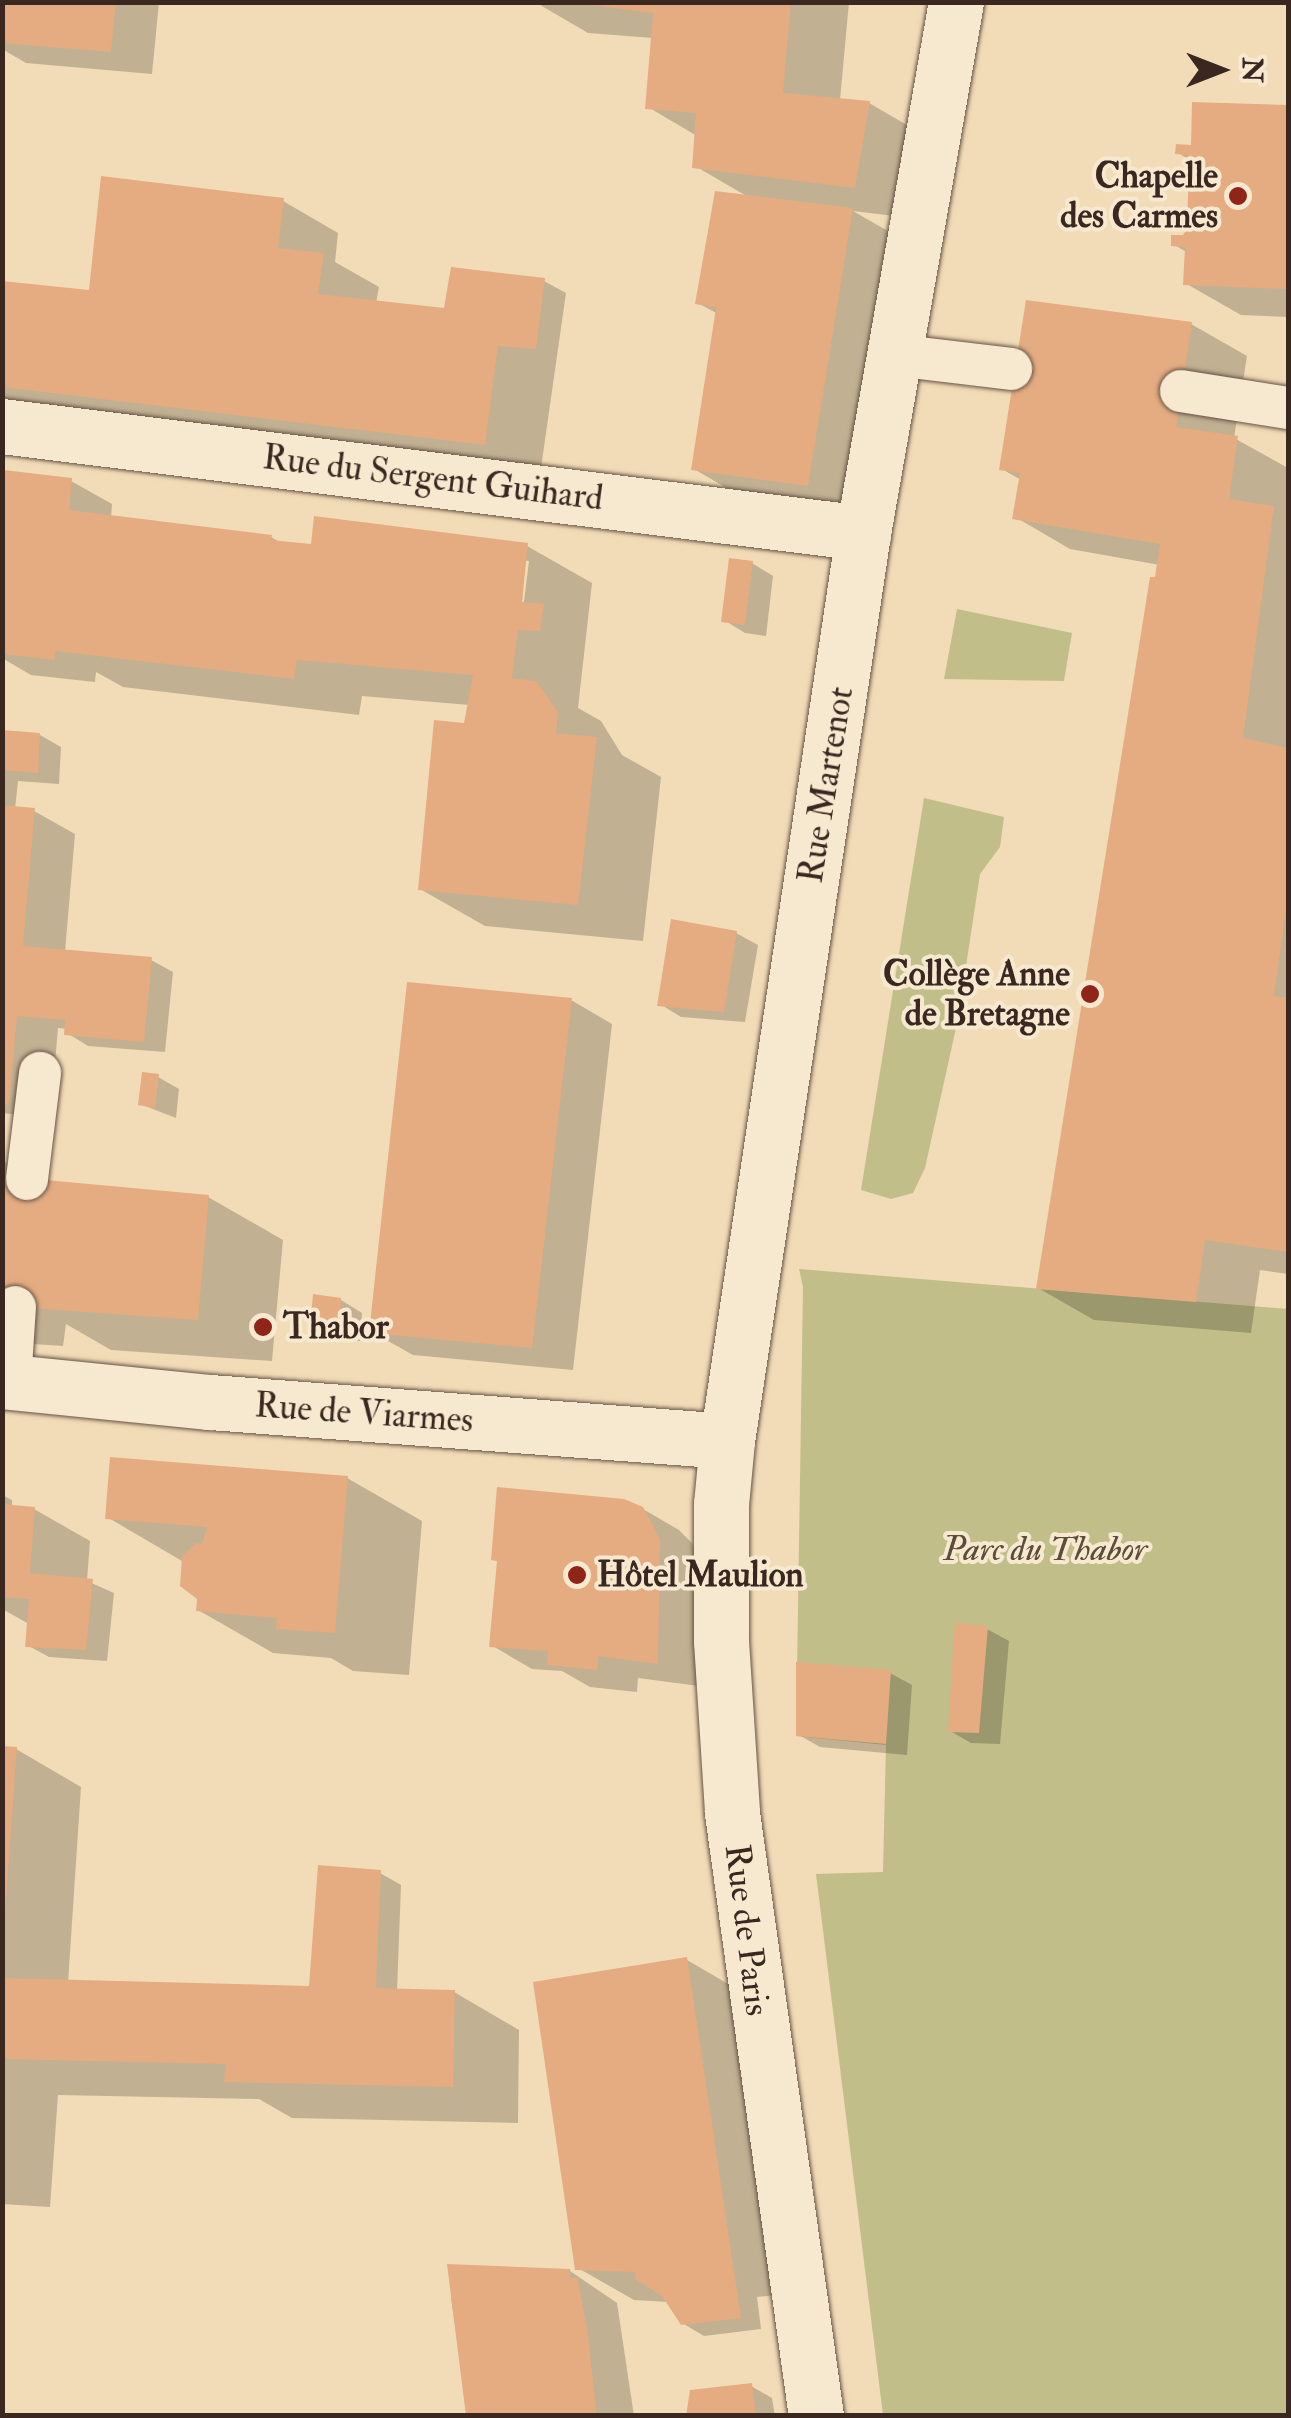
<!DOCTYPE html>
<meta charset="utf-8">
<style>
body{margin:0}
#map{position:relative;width:1291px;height:2418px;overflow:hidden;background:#f2dcb7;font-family:"IM FELL Double Pica",serif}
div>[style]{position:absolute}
.green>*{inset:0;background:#c2be89}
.shadow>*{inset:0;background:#0003}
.building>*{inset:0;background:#e5ac82}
.roads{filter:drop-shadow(0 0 2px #675446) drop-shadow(0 0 2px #675446)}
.lane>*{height:42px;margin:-21px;padding:0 21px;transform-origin:21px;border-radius:21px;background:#f7e8d0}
.street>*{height:55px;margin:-27.5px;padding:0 27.5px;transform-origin:27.5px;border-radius:27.5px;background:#f7e8d0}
.secondary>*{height:55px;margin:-27.5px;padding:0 27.5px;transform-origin:27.5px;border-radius:27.5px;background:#f7e8d0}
.dots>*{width:28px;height:28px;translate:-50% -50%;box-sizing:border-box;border:5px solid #f7e8d0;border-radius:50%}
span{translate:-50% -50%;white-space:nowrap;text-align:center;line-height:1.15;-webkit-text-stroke:8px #f7e8d0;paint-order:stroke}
.poi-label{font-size:35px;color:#392720;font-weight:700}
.right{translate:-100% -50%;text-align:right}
.left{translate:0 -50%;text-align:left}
.street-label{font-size:35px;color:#392720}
.park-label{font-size:35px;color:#5b4d3a;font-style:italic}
.frame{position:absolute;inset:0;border:5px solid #392720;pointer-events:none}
.north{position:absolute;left:1171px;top:20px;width:100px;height:100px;-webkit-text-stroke:8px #f7e8d0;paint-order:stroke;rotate:90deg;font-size:28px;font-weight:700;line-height:40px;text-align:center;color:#392720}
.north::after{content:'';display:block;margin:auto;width:35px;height:45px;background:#392720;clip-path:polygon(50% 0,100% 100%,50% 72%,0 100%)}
</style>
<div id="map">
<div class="green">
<i style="clip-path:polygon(957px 609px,1072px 633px,1064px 681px,944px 679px)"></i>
<i style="clip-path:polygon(924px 798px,1004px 817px,1000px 847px,980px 874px,958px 1019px,925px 1168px,913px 1193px,891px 1199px,861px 1190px)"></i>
<i style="clip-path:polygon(799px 1269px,1288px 1309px,1288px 2415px,883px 2415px,816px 1874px,883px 1872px,886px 1745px,796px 1736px,803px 1287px)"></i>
</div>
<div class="shadow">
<i style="clip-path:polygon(2px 2px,159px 2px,152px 74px,26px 63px,2px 49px)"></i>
<i style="clip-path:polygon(535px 2px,849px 2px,840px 100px,869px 103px,924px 135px,911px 218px,853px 211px,893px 234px,849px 508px,735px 493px,694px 469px,718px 314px,698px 303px,750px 198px,695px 166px,697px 136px,648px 107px,653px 38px,588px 33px)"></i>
<i style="clip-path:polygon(1194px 104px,1288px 107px,1288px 317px,1241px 315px,1185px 283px,1188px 253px,1173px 244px,1189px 230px,1192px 161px,1178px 153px,1193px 147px)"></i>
<i style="clip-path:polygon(283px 201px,338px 233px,335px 262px,379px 287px,376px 303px,446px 311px,544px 281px,566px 293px,540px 475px,2px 404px,2px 283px,91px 293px)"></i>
<i style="clip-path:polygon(1191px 324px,1247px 356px,1234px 438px,1288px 468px,1288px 1274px,1260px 1270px,1251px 1333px,1094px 1320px,1038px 1288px,1160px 565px,1070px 549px,1015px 517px,1021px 480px,1002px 469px)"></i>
<i style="clip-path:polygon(evenodd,6px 473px,71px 481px,112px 504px,111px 518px,271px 537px,283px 544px,527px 546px,592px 583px,578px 708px,601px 721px,622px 755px,661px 777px,643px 941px,485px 926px,420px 889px,470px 705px,362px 696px,359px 715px,123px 687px,96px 672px,95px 682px,31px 675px,2px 658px,6px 473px,524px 560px,529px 561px,521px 625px,524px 560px)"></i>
<i style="clip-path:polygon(752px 563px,773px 576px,766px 636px,745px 633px,724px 620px)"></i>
<i style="clip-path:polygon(2px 732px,40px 735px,61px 747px,59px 784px,18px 781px,15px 809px,34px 811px,75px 834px,65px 952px,151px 960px,173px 972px,165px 1052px,88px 1046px,67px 1033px,67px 1029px,58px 1028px,53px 1087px,30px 1116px,2px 1113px)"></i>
<i style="clip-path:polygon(736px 933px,758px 945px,745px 1022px,681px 1017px,660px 1004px)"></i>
<i style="clip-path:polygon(571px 1000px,612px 1024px,573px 1370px,413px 1355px,372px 1332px)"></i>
<i style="clip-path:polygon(158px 1077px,179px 1089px,176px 1118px,140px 1104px)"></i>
<i style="clip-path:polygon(2px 1160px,26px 1174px,25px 1181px,208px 1197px,283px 1240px,272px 1361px,111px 1350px,66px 1324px,63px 1346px,2px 1342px)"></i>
<i style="clip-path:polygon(341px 1300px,362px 1313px,360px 1341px,334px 1339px,313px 1326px)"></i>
<i style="clip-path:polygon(347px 1478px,422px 1521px,409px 1675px,353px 1671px,331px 1658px,273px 1653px,198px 1610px,200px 1598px,182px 1561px,107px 1517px)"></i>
<i style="clip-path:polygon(2px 1495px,12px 1500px,12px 1507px,34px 1509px,90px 1541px,87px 1581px,114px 1593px,107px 1661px,49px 1657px,27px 1645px,29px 1624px,4px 1610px,2px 1624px)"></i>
<i style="clip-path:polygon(636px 1505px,679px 1530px,692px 1543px,700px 1564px,699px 1686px,638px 1678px,637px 1692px,590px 1687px,562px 1671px,532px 1669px,491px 1645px)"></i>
<i style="clip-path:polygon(987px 1629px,1009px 1641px,1000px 1744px,971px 1743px,950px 1731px)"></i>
<i style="clip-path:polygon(890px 1673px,912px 1685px,907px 1755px,820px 1747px,799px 1735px)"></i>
<i style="clip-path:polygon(2px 1748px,16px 1749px,81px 1787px,68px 1983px,311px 1989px,380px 1873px,401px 1885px,397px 1991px,454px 1992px,519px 2030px,518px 2123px,292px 2118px,259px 2099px,58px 2095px,50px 2207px,2px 2204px)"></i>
<i style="clip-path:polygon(687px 1960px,742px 1992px,788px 2294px,757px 2297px,761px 2329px,704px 2336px,682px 2323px,669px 2302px,634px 2300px,578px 2268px)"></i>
<i style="clip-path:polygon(570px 2271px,617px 2303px,634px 2416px,468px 2416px,451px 2298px)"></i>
<i style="clip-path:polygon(751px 2386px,772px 2398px,775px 2416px,686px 2416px)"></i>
</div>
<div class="building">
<i style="clip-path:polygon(2px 2px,116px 2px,111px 52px,2px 43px)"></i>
<i style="clip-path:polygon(567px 2px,791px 2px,783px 93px,870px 101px,855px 188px,692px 168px,696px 113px,645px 109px,653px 13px)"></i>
<i style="clip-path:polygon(1192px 102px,1288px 105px,1288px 289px,1183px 285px,1185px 247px,1171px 246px,1171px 235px,1183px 235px,1187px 229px,1189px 161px,1187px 155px,1175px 154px,1176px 144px,1191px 145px)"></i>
<i style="clip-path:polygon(101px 176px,284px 198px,278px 248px,324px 253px,318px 294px,444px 308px,451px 267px,545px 278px,536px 349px,498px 346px,485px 445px,2px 387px,2px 281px,89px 290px)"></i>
<i style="clip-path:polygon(715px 191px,853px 208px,808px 486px,691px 470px,716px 308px,695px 304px)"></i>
<i style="clip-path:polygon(1026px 300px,1192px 322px,1176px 427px,1238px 436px,1229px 499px,1274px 506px,1243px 738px,1288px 748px,1288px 895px,1274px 996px,1288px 998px,1288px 1252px,1205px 1240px,1196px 1302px,1036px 1289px,1150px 577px,1155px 577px,1160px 544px,1012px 519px,1020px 473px,999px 470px)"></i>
<i style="clip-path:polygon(4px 470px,72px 478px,69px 510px,272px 535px,271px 540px,311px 544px,314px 516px,528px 543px,522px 602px,544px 604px,540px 631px,518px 630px,512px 678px,536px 681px,558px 712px,556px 733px,597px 737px,578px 905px,418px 890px,434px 720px,464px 723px,473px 675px,297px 660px,294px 679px,55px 651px,55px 660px,2px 654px)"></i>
<i style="clip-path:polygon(729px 558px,753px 561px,745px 625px,721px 622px)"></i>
<i style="clip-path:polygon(2px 730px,40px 733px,38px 773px,2px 770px)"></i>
<i style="clip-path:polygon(2px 805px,35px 808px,23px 946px,152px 957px,144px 1042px,64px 1035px,65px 1020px,17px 1016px,9px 1105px,2px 1104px)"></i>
<i style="clip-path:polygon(671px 919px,737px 931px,724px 1012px,657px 1006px)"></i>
<i style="clip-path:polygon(407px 982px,572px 998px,532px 1348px,369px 1333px)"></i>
<i style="clip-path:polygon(142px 1072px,159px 1074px,155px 1108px,138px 1105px)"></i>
<i style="clip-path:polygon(2px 1176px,209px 1195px,198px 1320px,2px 1306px)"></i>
<i style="clip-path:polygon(313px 1294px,341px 1298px,339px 1330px,310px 1328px)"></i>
<i style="clip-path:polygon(110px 1457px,348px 1476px,335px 1633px,276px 1629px,277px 1618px,196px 1611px,197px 1599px,180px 1586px,182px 1556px,196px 1543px,202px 1544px,207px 1527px,105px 1519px)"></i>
<i style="clip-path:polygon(497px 1487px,624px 1499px,643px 1507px,660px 1539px,658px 1664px,598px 1656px,597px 1670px,547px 1665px,548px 1651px,489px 1647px,497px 1561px,491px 1560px)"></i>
<i style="clip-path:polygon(2px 1504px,35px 1507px,30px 1573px,93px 1579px,86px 1650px,25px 1647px,29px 1599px,2px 1597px)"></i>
<i style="clip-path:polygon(955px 1623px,988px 1626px,979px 1733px,948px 1732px)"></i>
<i style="clip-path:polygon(796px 1662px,891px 1670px,886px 1744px,796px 1736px)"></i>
<i style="clip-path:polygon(2px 1746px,17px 1747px,5px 1914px,2px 1914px)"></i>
<i style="clip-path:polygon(318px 1865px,381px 1870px,376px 1988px,455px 1990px,453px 2087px,224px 2082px,226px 2064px,2px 2059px,2px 1978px,309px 1986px)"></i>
<i style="clip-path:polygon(687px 1957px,741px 2318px,681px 2325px,662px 2296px,635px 2279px,636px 2272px,575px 2270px,533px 1982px)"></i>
<i style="clip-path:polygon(447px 2264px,570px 2269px,570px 2278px,577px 2277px,587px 2327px,597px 2416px,466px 2416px)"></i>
<i style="clip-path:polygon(752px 2383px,756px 2416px,686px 2416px,690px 2390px)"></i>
</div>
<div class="roads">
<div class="lane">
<i style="left:894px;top:355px;width:118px;rotate:6.8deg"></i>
<i style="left:1181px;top:391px;width:108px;rotate:9deg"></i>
<i style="left:27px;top:1179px;width:107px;rotate:-83deg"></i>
<i style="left:10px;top:1382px;width:75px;rotate:-86.2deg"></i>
</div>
<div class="street">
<i style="left:2px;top:426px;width:868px;rotate:7.08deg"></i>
<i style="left:727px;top:1441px;width:918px;rotate:-81.48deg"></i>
<i style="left:863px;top:533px;width:539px;rotate:-80.07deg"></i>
</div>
<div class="secondary">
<i style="left:2px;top:1381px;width:209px;rotate:5.8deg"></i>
<i style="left:210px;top:1402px;width:518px;rotate:4.31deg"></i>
<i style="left:727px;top:1441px;width:63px;rotate:95.4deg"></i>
<i style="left:721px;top:1504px;width:137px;rotate:90deg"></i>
<i style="left:721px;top:1641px;width:172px;rotate:86.3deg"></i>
<i style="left:732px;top:1813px;width:609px;rotate:82.07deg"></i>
</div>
</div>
<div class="dots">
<i style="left:1238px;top:196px;background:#8f2418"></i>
<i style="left:1090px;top:994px;background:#8f2418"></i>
<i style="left:263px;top:1327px;background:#8f2418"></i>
<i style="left:577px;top:1575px;background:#8f2418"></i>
</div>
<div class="poi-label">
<span class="right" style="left:1218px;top:196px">Chapelle<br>des Carmes</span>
<span class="right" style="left:1070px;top:994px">Collège Anne<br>de Bretagne</span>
<span class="left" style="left:283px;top:1327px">Thabor</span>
<span class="left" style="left:597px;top:1575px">Hôtel Maulion</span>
</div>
<div class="street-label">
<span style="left:433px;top:478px;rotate:7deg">Rue du Sergent Guihard</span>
<span style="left:826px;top:785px;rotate:-81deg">Rue Martenot</span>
<span style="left:364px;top:1413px;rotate:4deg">Rue de Viarmes</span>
<span style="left:747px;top:1930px;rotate:83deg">Rue de Paris</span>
</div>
<div class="park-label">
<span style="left:1045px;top:1549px">Parc du Thabor</span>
</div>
<div class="frame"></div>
<div class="north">N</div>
</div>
